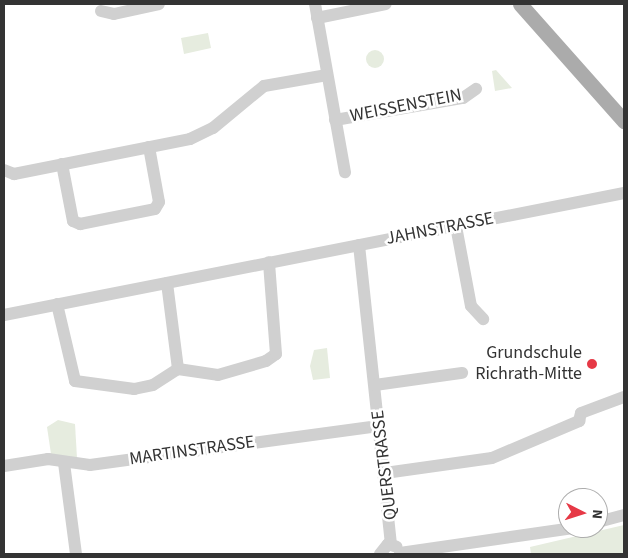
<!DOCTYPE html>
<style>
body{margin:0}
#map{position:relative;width:628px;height:558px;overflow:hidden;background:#fff;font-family:"Source Sans 3",sans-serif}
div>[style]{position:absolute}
.green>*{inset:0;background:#e6ecdf}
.round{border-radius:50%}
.minor>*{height:12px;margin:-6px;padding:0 6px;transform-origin:6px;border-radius:6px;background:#d0d0d0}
.major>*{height:15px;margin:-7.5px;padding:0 7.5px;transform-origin:7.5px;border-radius:7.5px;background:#ababab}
.dots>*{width:14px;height:14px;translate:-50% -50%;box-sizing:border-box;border:2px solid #fff;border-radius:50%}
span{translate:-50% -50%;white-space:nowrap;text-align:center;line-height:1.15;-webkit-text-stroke:5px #fff;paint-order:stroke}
.street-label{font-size:18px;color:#333}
.poi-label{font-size:18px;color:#333}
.right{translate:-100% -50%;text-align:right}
.frame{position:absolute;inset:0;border:5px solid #333;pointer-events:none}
.north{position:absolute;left:558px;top:488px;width:50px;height:50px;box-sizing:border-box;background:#fff;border:1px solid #adadad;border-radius:50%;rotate:95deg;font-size:14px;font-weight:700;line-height:20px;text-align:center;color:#333}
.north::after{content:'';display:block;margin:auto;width:18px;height:22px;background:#e63946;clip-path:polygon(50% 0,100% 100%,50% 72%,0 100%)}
</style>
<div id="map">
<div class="green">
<i style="clip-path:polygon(208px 33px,211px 48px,184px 54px,181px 38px)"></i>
<i class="round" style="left:366px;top:50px;width:18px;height:18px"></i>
<i style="clip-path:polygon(496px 70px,512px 88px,495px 91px,492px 71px)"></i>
<i style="clip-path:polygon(327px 348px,330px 378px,313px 380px,310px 366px,314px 350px)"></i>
<i style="clip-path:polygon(58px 420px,75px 424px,77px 458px,51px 454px,47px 427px)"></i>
<i style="clip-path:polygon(624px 525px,624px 554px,531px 554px,530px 547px)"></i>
</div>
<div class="minor">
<i style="left:315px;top:4px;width:171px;rotate:79.9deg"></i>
<i style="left:101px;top:11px;width:13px;rotate:13deg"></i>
<i style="left:114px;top:14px;width:46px;rotate:-12.5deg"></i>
<i style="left:317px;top:18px;width:70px;rotate:-11.5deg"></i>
<i style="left:335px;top:120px;width:130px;rotate:-9.8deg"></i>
<i style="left:463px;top:98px;width:16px;rotate:-35deg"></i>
<i style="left:62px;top:164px;width:58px;rotate:79.1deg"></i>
<i style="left:73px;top:221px;width:8px;rotate:23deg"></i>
<i style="left:80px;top:224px;width:76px;rotate:-11.3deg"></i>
<i style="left:155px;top:209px;width:8px;rotate:-60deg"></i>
<i style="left:159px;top:202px;width:56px;rotate:-100.3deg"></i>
<i style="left:4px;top:170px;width:11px;rotate:22deg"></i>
<i style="left:14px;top:174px;width:179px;rotate:-11.2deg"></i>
<i style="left:190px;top:139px;width:25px;rotate:-26deg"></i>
<i style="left:213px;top:128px;width:66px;rotate:-39.5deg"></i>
<i style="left:264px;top:86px;width:64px;rotate:-9.9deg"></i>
<i style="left:456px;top:226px;width:81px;rotate:79.4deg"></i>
<i style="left:471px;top:306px;width:18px;rotate:47deg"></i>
<i style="left:359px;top:245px;width:301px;rotate:83.9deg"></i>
<i style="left:167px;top:283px;width:87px;rotate:82.7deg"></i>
<i style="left:57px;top:304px;width:79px;rotate:76.8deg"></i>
<i style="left:75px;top:381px;width:60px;rotate:7.7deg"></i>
<i style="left:134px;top:389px;width:19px;rotate:-12deg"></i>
<i style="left:153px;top:385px;width:30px;rotate:-33deg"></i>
<i style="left:178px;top:369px;width:40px;rotate:8.5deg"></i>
<i style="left:218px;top:375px;width:50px;rotate:-16.3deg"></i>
<i style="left:266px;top:361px;width:12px;rotate:-35deg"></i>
<i style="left:276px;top:354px;width:92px;rotate:-94.4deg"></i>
<i style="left:4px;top:315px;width:632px;rotate:-11.13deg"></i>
<i style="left:375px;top:385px;width:88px;rotate:-7.9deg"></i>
<i style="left:64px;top:463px;width:92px;rotate:82.5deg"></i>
<i style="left:4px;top:466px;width:45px;rotate:-9deg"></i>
<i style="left:48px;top:459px;width:42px;rotate:8.1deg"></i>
<i style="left:90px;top:465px;width:293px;rotate:-7.7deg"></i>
<i style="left:385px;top:473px;width:108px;rotate:-8deg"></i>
<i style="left:492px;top:458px;width:95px;rotate:-23deg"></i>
<i style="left:579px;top:421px;width:8px;rotate:-76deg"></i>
<i style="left:581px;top:413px;width:46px;rotate:-20.4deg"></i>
<i style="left:598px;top:522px;width:27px;rotate:-15deg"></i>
<i style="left:400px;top:553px;width:175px;rotate:-8.2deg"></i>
<i style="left:380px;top:554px;width:13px;rotate:-51deg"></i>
<i style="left:388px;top:544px;width:9px;rotate:18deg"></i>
</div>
<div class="major">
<i style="left:520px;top:4px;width:157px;rotate:48.4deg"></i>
</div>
<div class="dots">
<i style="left:592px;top:364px;background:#e63946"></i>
</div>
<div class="street-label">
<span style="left:406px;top:106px;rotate:-11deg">WEISSENSTEIN</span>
<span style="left:440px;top:229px;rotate:-11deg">JAHNSTRASSE</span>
<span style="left:192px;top:451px;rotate:-8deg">MARTINSTRASSE</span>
<span style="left:385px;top:465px;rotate:-97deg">QUERSTRASSE</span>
</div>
<div class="poi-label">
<span class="right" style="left:582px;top:364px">Grundschule<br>Richrath-Mitte</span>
</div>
<div class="frame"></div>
<div class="north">N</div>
</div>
